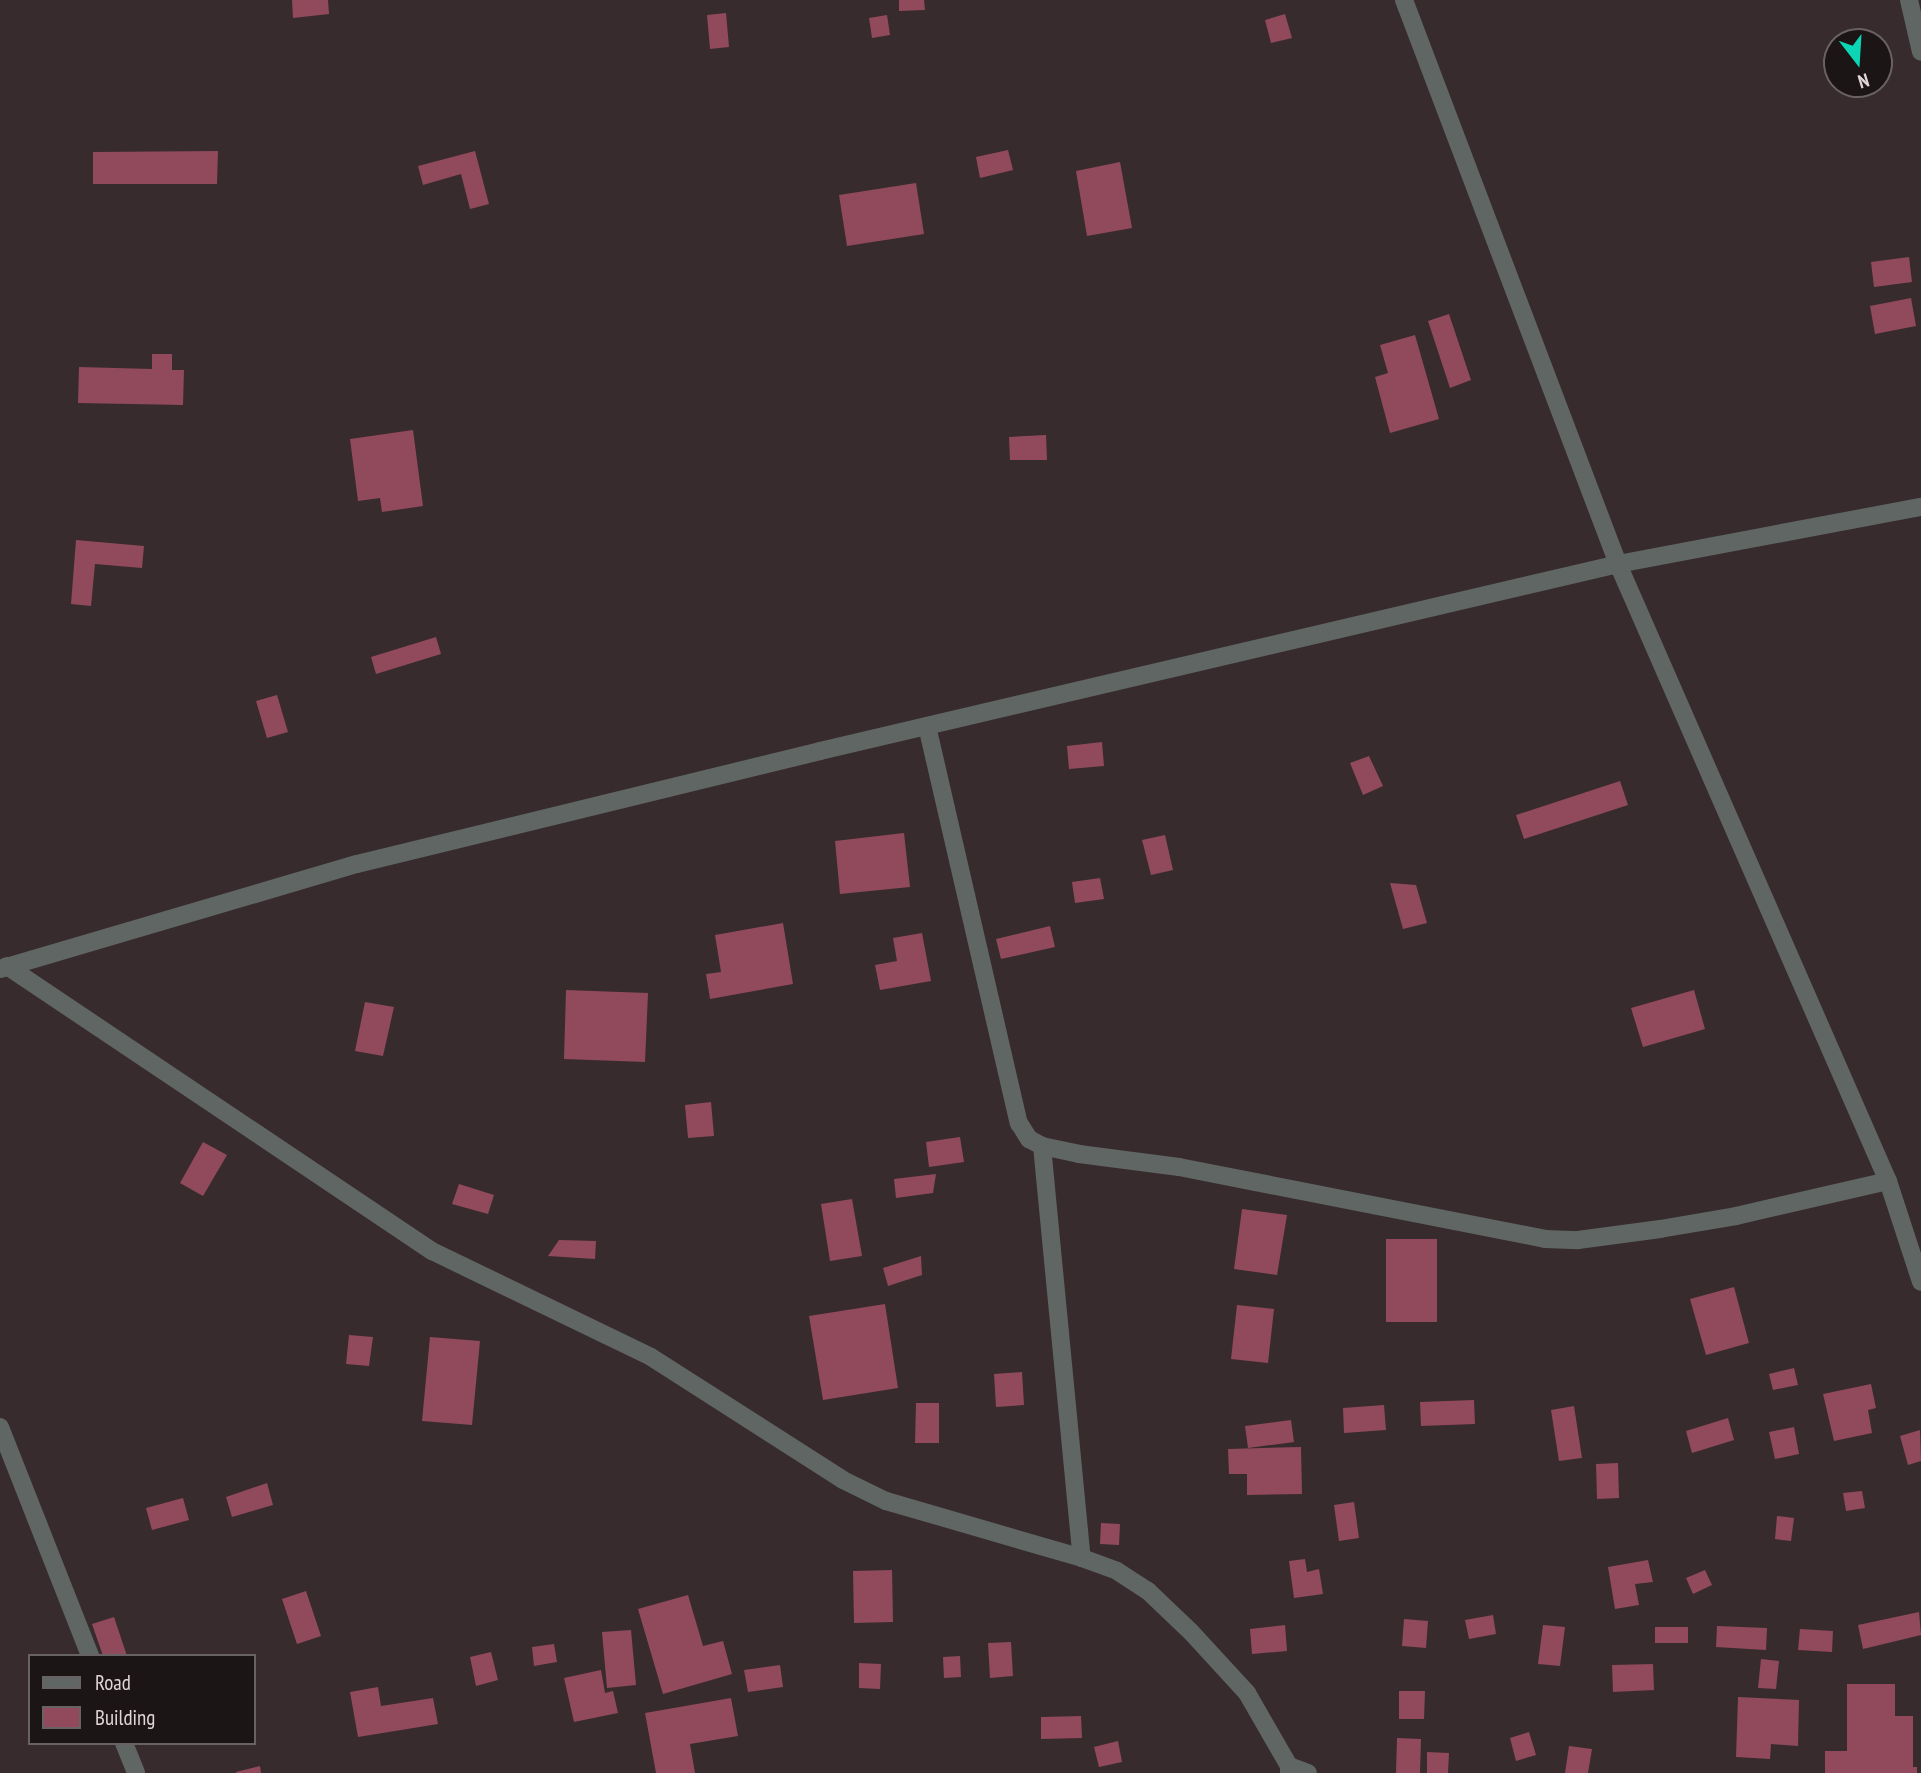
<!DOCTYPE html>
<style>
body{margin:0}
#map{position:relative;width:1921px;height:1773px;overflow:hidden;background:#382b2d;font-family:"PT Sans Narrow",sans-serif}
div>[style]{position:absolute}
.building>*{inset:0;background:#904a5b}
.minor>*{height:18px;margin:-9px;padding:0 9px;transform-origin:9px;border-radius:9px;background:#5f6664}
span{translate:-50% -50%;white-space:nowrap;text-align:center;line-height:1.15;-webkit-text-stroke:5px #1b1516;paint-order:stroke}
.legend{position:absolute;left:28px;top:1654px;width:228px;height:91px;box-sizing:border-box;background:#1b1516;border:2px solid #696264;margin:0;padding:9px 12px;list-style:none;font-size:21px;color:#dfd6d8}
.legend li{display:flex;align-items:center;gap:14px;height:35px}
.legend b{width:35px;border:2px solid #696264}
.north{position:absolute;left:1823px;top:28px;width:70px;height:70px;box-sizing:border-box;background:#1b1516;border:2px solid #696264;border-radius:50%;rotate:163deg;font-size:19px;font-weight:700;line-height:28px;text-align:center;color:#dfd6d8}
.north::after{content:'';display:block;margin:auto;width:24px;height:32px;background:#0bd5b5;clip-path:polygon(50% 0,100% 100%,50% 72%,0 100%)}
</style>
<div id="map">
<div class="building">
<i style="clip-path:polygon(292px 0,328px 0,329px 14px,293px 18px)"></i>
<i style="clip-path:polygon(899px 0,924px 0,925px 10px,899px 11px)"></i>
<i style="clip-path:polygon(726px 13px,729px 47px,710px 49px,707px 15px)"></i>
<i style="clip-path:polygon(1285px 14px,1292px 38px,1271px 43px,1265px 20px)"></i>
<i style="clip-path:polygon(887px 15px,890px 35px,872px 38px,869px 18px)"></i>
<i style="clip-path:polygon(1008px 150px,1013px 170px,980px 178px,976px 157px)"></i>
<i style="clip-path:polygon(218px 151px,217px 184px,93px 184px,93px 152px)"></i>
<i style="clip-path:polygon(475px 151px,489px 204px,470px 209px,461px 174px,423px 185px,418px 166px)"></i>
<i style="clip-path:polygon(1120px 162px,1132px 228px,1087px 236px,1076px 171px)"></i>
<i style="clip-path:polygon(916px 183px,924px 234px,847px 246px,839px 195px)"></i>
<i style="clip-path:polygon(1909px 257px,1912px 282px,1874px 287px,1871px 262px)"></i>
<i style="clip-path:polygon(1911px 298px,1916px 326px,1875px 334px,1870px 306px)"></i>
<i style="clip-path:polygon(1449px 314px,1471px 380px,1450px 388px,1428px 321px)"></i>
<i style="clip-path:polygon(1415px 335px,1439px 419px,1390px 433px,1375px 377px,1388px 373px,1380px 345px)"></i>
<i style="clip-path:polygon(152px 354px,172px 354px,172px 370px,184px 370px,183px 405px,78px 403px,79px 367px,152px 369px)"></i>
<i style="clip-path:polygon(413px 430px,423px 506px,382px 512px,380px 498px,358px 501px,350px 439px)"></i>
<i style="clip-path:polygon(1046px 435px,1047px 460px,1010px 460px,1009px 437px)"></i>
<i style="clip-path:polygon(76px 540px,144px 546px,142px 568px,95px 564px,91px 606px,71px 604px)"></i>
<i style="clip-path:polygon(436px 637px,441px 654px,376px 674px,371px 657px)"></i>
<i style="clip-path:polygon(277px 695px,288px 732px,267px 738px,256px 701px)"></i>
<i style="clip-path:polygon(1102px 742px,1104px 766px,1069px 769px,1067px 746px)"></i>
<i style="clip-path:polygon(1369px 756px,1383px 786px,1363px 795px,1350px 763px)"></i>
<i style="clip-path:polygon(1620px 781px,1628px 805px,1524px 839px,1516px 815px)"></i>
<i style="clip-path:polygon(904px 833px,910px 887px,840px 894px,835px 841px)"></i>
<i style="clip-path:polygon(1165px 835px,1173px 870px,1151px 875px,1142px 840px)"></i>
<i style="clip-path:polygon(1100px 878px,1104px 899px,1075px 903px,1072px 882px)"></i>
<i style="clip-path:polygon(1390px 883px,1416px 885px,1427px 923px,1403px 929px)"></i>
<i style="clip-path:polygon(783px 923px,793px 984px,710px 999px,706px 974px,721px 972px,715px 935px)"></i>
<i style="clip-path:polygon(1050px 926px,1055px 947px,1001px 959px,996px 939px)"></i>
<i style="clip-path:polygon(922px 933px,931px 981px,880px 990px,875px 965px,897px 961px,893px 938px)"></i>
<i style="clip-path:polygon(566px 990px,648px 993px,645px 1062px,564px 1059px)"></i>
<i style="clip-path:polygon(1694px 990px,1705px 1029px,1643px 1047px,1631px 1008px)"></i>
<i style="clip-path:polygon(365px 1002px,394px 1007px,383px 1056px,355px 1051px)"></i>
<i style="clip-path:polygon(711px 1102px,714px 1136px,688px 1138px,685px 1105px)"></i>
<i style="clip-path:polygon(960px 1137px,964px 1162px,929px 1167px,926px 1142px)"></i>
<i style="clip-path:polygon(203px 1142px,227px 1155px,203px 1196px,180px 1183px)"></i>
<i style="clip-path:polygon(936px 1174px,933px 1193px,896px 1198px,894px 1179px)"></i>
<i style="clip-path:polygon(459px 1184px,494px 1195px,488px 1214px,452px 1204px)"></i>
<i style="clip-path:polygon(852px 1199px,862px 1256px,830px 1261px,821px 1204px)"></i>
<i style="clip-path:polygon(1242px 1209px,1287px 1215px,1277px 1275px,1234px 1269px)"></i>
<i style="clip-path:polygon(1386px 1239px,1437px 1239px,1437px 1322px,1386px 1322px)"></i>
<i style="clip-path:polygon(559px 1240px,596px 1241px,595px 1259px,548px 1256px)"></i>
<i style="clip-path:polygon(921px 1256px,922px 1275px,888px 1286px,883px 1268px)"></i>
<i style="clip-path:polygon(1734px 1287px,1749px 1343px,1706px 1355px,1690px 1299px)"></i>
<i style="clip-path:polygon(885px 1304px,898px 1388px,823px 1400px,809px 1316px)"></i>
<i style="clip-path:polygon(1237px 1305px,1274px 1309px,1268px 1363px,1231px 1359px)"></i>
<i style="clip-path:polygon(349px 1335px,373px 1337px,369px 1366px,346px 1364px)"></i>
<i style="clip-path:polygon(430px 1337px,480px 1341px,472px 1425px,422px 1421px)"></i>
<i style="clip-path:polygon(1794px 1368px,1798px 1385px,1773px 1390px,1769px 1374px)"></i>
<i style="clip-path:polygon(1022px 1372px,1024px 1405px,996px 1407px,994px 1374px)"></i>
<i style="clip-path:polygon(1871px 1384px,1876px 1408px,1868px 1410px,1872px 1433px,1834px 1441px,1823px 1394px)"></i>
<i style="clip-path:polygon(1474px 1400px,1475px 1424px,1421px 1426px,1420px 1402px)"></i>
<i style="clip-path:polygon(916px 1403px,939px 1403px,939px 1443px,915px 1443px)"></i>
<i style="clip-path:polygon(1384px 1405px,1386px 1430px,1344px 1433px,1343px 1408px)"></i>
<i style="clip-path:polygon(1574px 1406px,1582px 1458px,1559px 1461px,1551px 1410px)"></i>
<i style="clip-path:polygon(1728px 1418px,1734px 1440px,1692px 1453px,1686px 1431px)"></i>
<i style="clip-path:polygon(1291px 1420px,1294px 1442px,1248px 1448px,1245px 1426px)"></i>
<i style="clip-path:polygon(1794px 1427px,1799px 1454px,1775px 1459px,1769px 1432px)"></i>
<i style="clip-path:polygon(1920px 1430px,1921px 1461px,1908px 1465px,1900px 1436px)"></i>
<i style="clip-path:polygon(1301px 1447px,1302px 1494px,1247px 1495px,1247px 1474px,1229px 1474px,1228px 1449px)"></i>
<i style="clip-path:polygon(1618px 1463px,1619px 1498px,1597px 1499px,1596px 1464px)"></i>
<i style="clip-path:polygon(267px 1483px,273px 1505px,232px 1517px,226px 1497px)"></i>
<i style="clip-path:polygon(1862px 1491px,1865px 1508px,1846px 1511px,1843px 1493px)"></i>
<i style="clip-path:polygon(183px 1498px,189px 1520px,152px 1530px,146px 1508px)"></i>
<i style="clip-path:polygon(1354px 1502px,1359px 1538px,1339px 1541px,1334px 1505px)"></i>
<i style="clip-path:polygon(1777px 1516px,1794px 1518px,1791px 1541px,1775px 1539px)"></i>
<i style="clip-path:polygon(1101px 1523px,1120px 1524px,1119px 1545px,1100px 1544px)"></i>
<i style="clip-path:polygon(1305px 1559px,1307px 1572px,1319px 1569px,1323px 1594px,1294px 1598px,1289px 1561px)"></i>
<i style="clip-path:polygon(1648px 1560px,1653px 1582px,1635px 1584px,1639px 1605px,1615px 1609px,1608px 1567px)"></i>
<i style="clip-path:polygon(892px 1570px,893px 1622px,854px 1623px,853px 1571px)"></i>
<i style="clip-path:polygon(1705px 1570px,1712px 1585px,1693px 1594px,1686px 1578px)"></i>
<i style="clip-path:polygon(306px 1591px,321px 1636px,297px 1644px,282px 1599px)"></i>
<i style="clip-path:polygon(688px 1595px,703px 1646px,723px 1641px,732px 1674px,663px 1694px,638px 1609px)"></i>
<i style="clip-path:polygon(1919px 1612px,1921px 1635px,1863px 1649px,1858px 1625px)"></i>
<i style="clip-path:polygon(1493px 1615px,1496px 1634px,1469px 1639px,1465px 1620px)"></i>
<i style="clip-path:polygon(114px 1617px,127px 1656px,103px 1656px,92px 1624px)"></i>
<i style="clip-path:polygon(1404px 1619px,1428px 1621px,1426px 1648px,1402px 1646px)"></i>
<i style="clip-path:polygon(1285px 1625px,1287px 1651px,1252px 1654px,1250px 1629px)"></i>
<i style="clip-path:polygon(1543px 1625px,1565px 1627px,1560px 1666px,1538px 1664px)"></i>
<i style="clip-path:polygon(1717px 1626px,1767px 1628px,1766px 1650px,1716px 1647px)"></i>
<i style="clip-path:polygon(1655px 1627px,1688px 1627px,1688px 1643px,1655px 1643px)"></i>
<i style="clip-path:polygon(1800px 1629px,1833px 1631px,1832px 1652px,1798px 1650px)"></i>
<i style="clip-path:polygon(631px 1630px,636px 1685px,607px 1688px,602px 1632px)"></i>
<i style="clip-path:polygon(1011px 1642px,1013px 1676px,990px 1678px,988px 1643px)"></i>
<i style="clip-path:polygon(554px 1644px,557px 1662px,534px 1666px,532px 1647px)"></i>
<i style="clip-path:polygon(491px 1652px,498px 1680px,476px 1686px,470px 1657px)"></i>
<i style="clip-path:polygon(960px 1656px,961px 1677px,944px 1678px,943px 1657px)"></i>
<i style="clip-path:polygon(1761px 1659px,1779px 1661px,1776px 1689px,1758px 1688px)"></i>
<i style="clip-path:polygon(859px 1663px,881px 1664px,880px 1689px,859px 1688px)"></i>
<i style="clip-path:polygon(1653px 1664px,1654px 1690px,1613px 1692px,1612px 1665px)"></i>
<i style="clip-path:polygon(780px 1665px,783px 1687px,748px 1692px,744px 1670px)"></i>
<i style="clip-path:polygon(601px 1670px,605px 1693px,613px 1691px,618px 1713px,574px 1722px,564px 1678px)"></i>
<i style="clip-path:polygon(1847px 1684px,1895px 1684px,1895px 1716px,1913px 1716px,1913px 1767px,1917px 1767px,1917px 1773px,1825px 1773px,1825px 1751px,1847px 1751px)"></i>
<i style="clip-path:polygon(378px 1687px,381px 1706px,433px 1698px,438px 1724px,358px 1737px,350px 1692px)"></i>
<i style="clip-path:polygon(1399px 1691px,1425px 1691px,1424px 1719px,1399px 1719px)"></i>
<i style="clip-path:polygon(1738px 1697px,1799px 1700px,1798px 1746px,1771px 1744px,1770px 1759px,1736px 1757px)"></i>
<i style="clip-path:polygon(731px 1698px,738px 1736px,690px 1744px,695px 1773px,656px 1773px,645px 1713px)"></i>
<i style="clip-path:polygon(1081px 1716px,1082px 1738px,1041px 1739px,1041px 1717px)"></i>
<i style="clip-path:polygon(1529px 1732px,1536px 1755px,1516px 1761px,1510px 1738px)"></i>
<i style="clip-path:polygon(1397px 1738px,1421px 1739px,1420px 1773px,1396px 1773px)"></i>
<i style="clip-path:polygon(1118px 1741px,1122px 1762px,1099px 1767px,1094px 1747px)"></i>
<i style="clip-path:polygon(1569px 1746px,1592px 1749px,1588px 1773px,1565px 1773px)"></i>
<i style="clip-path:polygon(1427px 1752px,1449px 1753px,1448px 1773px,1427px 1773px)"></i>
<i style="clip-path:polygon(260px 1766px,261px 1773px,236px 1773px,236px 1772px)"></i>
</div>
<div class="minor">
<i style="left:1404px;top:0;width:603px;rotate:69.22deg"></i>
<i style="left:1618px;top:564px;width:673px;rotate:66.37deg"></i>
<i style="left:1888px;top:1181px;width:106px;rotate:71.9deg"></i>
<i style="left:1909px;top:0;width:53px;rotate:77deg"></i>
<i style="left:927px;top:726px;width:408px;rotate:77deg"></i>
<i style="left:1019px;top:1123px;width:19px;rotate:58deg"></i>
<i style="left:1029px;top:1139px;width:15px;rotate:28deg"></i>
<i style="left:1042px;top:1146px;width:38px;rotate:12deg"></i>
<i style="left:1079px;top:1154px;width:101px;rotate:7.4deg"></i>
<i style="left:1179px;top:1167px;width:373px;rotate:11.1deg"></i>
<i style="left:1545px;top:1239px;width:33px;rotate:2deg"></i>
<i style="left:1578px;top:1240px;width:83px;rotate:-7.6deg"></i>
<i style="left:1660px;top:1229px;width:77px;rotate:-9.7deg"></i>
<i style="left:1736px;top:1216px;width:156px;rotate:-13deg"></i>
<i style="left:7px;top:966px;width:512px;rotate:33.85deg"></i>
<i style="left:432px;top:1251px;width:243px;rotate:25.8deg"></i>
<i style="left:651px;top:1357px;width:228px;rotate:32.6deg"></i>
<i style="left:843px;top:1480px;width:48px;rotate:26deg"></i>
<i style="left:886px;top:1501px;width:204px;rotate:16.2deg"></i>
<i style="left:1082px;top:1558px;width:37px;rotate:20deg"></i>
<i style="left:1117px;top:1571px;width:37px;rotate:33deg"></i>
<i style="left:1148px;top:1591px;width:59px;rotate:43.6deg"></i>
<i style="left:1191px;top:1632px;width:83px;rotate:47.4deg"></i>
<i style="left:1247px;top:1693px;width:84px;rotate:60.1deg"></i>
<i style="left:1289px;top:1766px;width:7px;rotate:90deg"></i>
<i style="left:0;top:969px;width:372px;rotate:-16.4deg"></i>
<i style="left:357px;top:864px;width:477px;rotate:-13.7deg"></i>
<i style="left:820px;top:751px;width:820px;rotate:-13.19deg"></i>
<i style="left:1618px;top:564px;width:308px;rotate:-10.7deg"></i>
<i style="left:1042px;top:1146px;width:414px;rotate:84.5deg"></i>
<i style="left:0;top:1427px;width:246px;rotate:68.5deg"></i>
<i style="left:124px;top:1743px;width:32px;rotate:68deg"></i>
<i style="left:1289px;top:1766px;width:20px;rotate:20deg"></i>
</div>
<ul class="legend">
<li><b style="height:9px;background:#5f6664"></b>Road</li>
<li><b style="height:19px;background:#904a5b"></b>Building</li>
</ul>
<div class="north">N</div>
</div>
